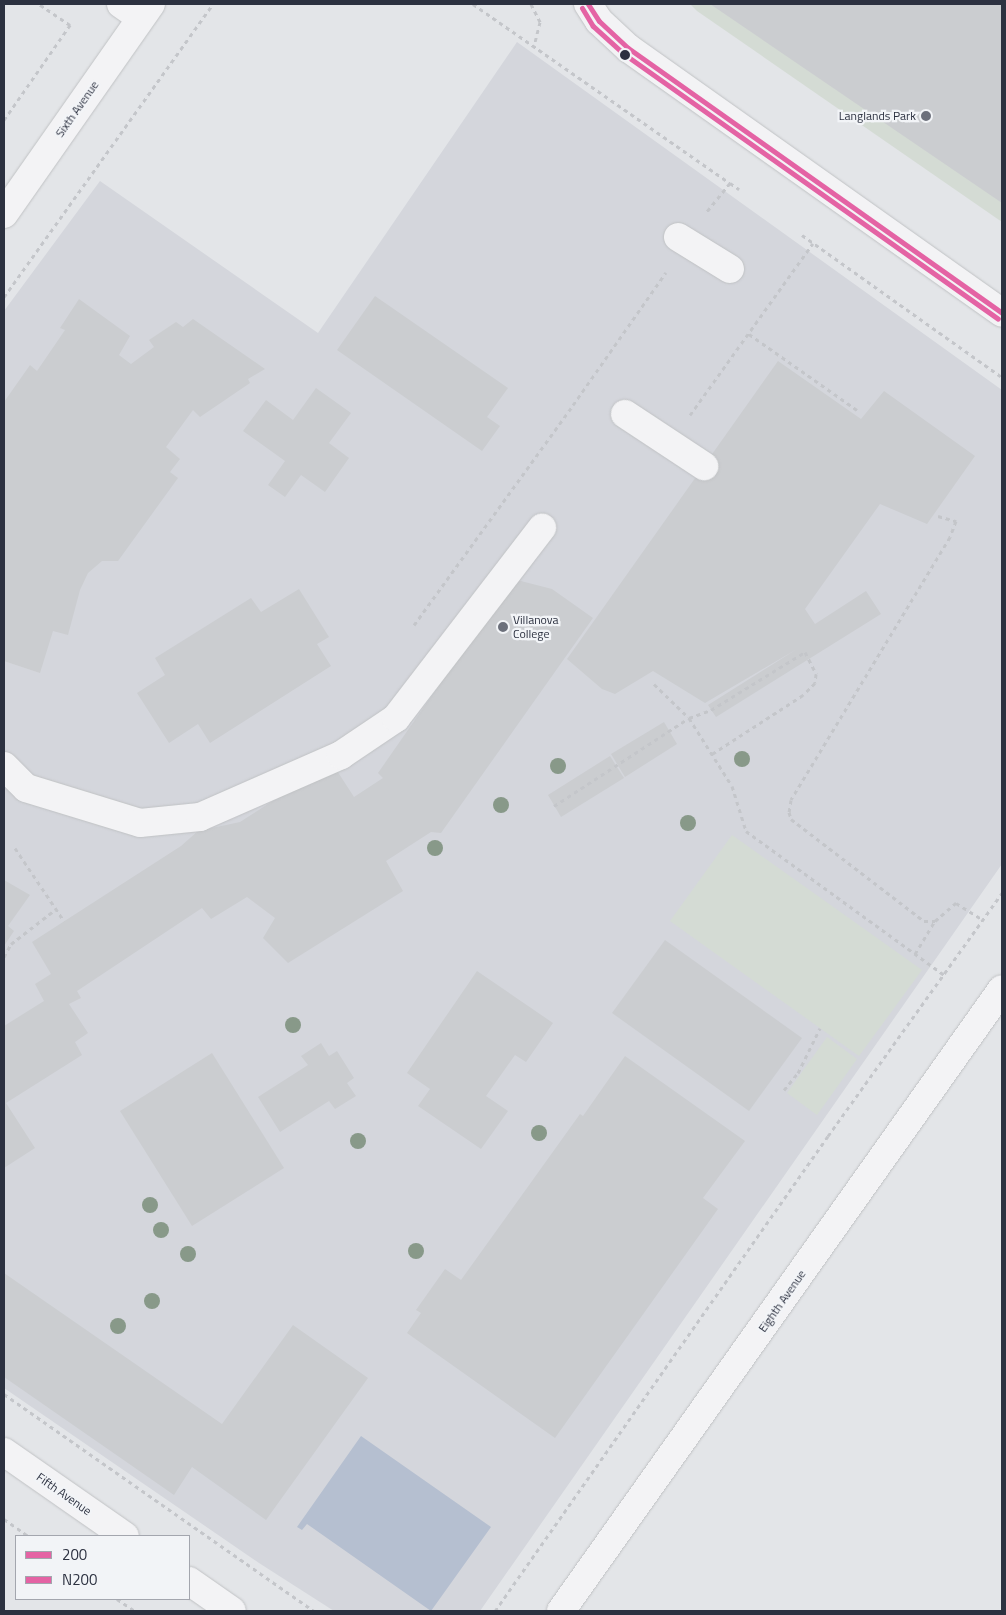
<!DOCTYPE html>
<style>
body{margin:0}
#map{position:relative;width:1006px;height:1615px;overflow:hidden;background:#e3e5e8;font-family:"Titillium Web",sans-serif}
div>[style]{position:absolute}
.built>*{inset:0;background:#d4d6dc}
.green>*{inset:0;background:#d4dbd4}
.water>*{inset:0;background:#b5bfd0}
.building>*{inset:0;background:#cbcdd0}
.path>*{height:3px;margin-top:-1.5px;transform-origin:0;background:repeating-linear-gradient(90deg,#c4c6ca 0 4px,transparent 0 8px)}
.roads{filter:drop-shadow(0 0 1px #c0c2c4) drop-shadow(0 0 1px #c0c2c4)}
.minor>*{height:28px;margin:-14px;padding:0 14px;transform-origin:14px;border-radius:14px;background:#f3f3f5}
.bus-1>*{height:5px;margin:-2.5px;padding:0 2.5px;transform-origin:2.5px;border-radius:2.5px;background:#e463a4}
.bus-2>*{height:5px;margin:-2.5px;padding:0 2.5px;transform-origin:2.5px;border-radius:2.5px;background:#e463a4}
.trees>*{width:16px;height:16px;margin:-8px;border-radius:50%;background:#889989}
.dots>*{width:14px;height:14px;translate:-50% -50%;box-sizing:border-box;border:2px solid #f2f4f7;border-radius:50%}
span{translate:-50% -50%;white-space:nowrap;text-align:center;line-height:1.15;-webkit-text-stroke:4.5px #f2f4f7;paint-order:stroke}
.street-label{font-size:12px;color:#2c3140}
.poi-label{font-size:12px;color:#2c3140}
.right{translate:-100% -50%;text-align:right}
.left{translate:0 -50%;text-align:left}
.frame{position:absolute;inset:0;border:5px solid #2c3140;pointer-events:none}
.legend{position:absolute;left:15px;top:1535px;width:175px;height:65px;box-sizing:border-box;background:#f2f4f7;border:1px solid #a3a6ae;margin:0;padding:6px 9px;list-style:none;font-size:15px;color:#2c3140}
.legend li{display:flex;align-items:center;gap:10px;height:25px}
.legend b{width:25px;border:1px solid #a3a6ae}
</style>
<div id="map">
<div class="built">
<i style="clip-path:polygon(517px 42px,1002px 390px,1002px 864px,480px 1611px,334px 1611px,259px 1563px,4px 1388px,4px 311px,100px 181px,318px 333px)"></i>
</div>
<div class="green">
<i style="clip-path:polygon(690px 4px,1002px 4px,1002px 222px,697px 11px)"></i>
<i style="clip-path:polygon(732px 835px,922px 970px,859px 1056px,670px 921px)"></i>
<i style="clip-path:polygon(827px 1037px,857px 1059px,817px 1115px,787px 1093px)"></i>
</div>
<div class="water">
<i style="clip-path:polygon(361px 1436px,491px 1527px,431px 1611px,307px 1524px,302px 1530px,297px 1527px)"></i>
</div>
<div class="building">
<i style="clip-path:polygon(710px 4px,1002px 4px,1002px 203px)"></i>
<i style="clip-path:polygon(375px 296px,508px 388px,487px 417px,500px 426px,482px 451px,337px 350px)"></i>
<i style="clip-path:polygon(79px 299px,130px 336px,119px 355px,131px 364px,154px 347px,149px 340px,176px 322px,183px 327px,193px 319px,265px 369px,248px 379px,250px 383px,200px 417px,193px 410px,166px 447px,180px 459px,170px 472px,178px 478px,118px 561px,102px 561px,88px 573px,80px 590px,68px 635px,53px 631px,40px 673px,4px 661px,4px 402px,30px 365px,37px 371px,65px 330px,60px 328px)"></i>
<i style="clip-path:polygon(778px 361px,861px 419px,884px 391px,975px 456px,927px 524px,880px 504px,805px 609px,815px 624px,866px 591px,881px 614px,716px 717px,708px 705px,797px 649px,705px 703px,653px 671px,615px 694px,602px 689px,567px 659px)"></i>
<i style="clip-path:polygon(316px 388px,351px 413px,329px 443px,349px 458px,325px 492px,301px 475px,285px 497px,268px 485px,285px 461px,243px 431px,266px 400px,293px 420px)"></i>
<i style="clip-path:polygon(513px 579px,552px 589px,593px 618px,441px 833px,431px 832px,386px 861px,403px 891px,288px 963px,263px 938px,275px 918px,247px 897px,211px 919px,202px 908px,77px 991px,81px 998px,69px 1004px,88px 1033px,75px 1042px,82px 1055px,6px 1103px,35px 1148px,4px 1168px,4px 1026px,44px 1001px,35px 984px,51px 974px,32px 942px,181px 846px,198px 831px,240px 822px,332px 763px,354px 797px,383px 778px,378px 773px)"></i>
<i style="clip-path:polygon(299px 589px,329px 637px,317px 644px,331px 666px,210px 743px,198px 724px,169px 743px,137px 693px,165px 675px,155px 658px,251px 598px,261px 612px)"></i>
<i style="clip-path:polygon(664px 722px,677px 744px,625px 777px,611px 754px)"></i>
<i style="clip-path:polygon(610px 756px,624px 778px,561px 817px,548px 795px)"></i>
<i style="clip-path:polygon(4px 880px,30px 895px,8px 926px,14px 931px,4px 946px)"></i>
<i style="clip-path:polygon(665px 940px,802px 1038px,749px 1111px,612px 1013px)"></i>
<i style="clip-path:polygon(477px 971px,553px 1023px,526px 1062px,515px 1055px,486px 1096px,508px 1111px,481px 1149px,418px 1106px,430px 1089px,407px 1073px)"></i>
<i style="clip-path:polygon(321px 1043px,329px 1056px,337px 1051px,354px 1078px,347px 1083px,356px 1096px,335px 1109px,329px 1101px,280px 1132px,258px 1097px,308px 1065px,301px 1056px)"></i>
<i style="clip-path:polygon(212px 1053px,284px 1168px,192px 1226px,120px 1111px)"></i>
<i style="clip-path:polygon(625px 1056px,745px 1141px,703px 1198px,718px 1209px,555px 1438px,407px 1333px,421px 1313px,416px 1310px,445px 1269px,461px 1280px,580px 1114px,583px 1116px)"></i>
<i style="clip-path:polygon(4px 1273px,222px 1424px,293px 1325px,368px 1378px,266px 1520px,192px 1467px,174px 1495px,4px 1377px)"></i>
</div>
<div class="path">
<i style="left:473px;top:4px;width:313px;rotate:34.9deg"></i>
<i style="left:730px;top:183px;width:38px;rotate:129deg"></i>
<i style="left:531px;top:4px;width:20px;rotate:63deg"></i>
<i style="left:540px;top:22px;width:25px;rotate:104deg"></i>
<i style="left:4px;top:120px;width:116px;rotate:-55.2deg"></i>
<i style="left:70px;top:25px;width:37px;rotate:-146deg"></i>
<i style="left:730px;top:183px;width:11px;rotate:34deg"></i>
<i style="left:802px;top:235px;width:245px;rotate:35.4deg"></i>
<i style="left:4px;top:297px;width:360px;rotate:-54.5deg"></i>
<i style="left:749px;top:334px;width:132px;rotate:35.1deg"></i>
<i style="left:690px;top:415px;width:211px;rotate:-54.4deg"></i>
<i style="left:938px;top:516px;width:19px;rotate:16deg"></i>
<i style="left:956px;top:521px;width:17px;rotate:111deg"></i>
<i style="left:950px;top:537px;width:307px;rotate:121.2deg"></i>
<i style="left:791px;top:800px;width:12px;rotate:99deg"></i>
<i style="left:789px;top:812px;width:7px;rotate:74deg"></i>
<i style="left:791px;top:819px;width:168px;rotate:37.5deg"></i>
<i style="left:924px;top:921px;width:11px"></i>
<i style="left:935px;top:921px;width:28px;rotate:-41deg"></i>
<i style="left:956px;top:903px;width:32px;rotate:32deg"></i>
<i style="left:414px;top:625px;width:271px;rotate:-54.1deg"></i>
<i style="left:573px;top:405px;width:162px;rotate:-55deg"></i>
<i style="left:654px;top:684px;width:49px;rotate:44.2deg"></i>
<i style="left:689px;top:718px;width:80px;rotate:57.7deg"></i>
<i style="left:732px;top:786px;width:47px;rotate:72.7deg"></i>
<i style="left:746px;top:831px;width:245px;rotate:36deg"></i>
<i style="left:554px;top:806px;width:161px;rotate:-33.1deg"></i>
<i style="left:689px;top:718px;width:23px;rotate:-20deg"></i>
<i style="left:711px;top:710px;width:110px;rotate:-31.7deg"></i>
<i style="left:805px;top:652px;width:25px;rotate:63deg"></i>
<i style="left:816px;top:674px;width:9px;rotate:96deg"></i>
<i style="left:815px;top:683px;width:17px;rotate:135deg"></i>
<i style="left:803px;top:695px;width:108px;rotate:147deg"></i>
<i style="left:15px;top:848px;width:88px;rotate:56.1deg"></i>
<i style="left:915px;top:954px;width:39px;rotate:-59deg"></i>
<i style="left:4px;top:957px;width:15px;rotate:-62deg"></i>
<i style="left:11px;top:944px;width:57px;rotate:-37.9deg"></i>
<i style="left:784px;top:1090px;width:22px;rotate:-51deg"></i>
<i style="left:798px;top:1073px;width:50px;rotate:-63.9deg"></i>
<i style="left:4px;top:1394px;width:378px;rotate:35deg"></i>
<i style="left:4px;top:1519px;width:29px;rotate:35deg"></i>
<i style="left:117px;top:1599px;width:22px;rotate:34deg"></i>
<i style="left:495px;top:1611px;width:580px;rotate:-54.97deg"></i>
<i style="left:828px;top:1136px;width:299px;rotate:-54.4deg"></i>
</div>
<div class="roads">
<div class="minor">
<i style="left:121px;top:4px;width:24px;rotate:35deg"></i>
<i style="left:588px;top:4px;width:20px;rotate:57deg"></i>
<i style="left:599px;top:21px;width:40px;rotate:43deg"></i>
<i style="left:628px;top:48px;width:458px;rotate:35.3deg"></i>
<i style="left:4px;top:214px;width:256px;rotate:-55deg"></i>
<i style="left:678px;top:237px;width:61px;rotate:31.6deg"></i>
<i style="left:625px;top:414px;width:95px;rotate:33.4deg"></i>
<i style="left:4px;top:766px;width:31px;rotate:45deg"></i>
<i style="left:26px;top:788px;width:119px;rotate:17.1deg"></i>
<i style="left:140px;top:823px;width:60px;rotate:-5.7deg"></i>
<i style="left:200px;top:817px;width:154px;rotate:-23.7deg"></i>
<i style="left:341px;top:755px;width:66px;rotate:-33.9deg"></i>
<i style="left:396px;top:718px;width:240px;rotate:-52.5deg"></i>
<i style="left:4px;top:1452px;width:147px;rotate:34.8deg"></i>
<i style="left:189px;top:1581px;width:52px;rotate:34.9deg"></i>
<i style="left:561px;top:1611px;width:762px;rotate:-54.66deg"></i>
</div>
</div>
<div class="bus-1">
<i style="left:588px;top:4px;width:20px;rotate:57deg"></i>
<i style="left:599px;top:21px;width:40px;rotate:43deg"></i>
<i style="left:628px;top:48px;width:458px;rotate:35.3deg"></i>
</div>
<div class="bus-2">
<i style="left:582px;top:8px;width:21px;rotate:59deg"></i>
<i style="left:593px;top:26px;width:42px;rotate:42.1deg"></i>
<i style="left:624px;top:54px;width:458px;rotate:35.3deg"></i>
</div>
<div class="trees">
<i style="left:742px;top:759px"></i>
<i style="left:558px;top:766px"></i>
<i style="left:501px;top:805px"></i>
<i style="left:688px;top:823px"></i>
<i style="left:435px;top:848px"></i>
<i style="left:293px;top:1025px"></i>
<i style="left:539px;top:1133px"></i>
<i style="left:358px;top:1141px"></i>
<i style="left:150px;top:1205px"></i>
<i style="left:161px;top:1230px"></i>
<i style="left:416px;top:1251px"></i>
<i style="left:188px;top:1254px"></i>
<i style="left:152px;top:1301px"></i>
<i style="left:118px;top:1326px"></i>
</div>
<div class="dots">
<i style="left:625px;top:55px;background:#2c3140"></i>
<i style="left:926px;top:116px;background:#6c707b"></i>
<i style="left:503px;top:627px;background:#6c707b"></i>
</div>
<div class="street-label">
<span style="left:77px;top:109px;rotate:-55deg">Sixth Avenue</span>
<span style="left:782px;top:1301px;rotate:-55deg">Eighth Avenue</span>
<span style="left:64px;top:1494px;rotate:35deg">Fifth Avenue</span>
</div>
<div class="poi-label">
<span class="right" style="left:916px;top:116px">Langlands Park</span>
<span class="left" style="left:513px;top:627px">Villanova<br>College</span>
</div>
<div class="frame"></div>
<ul class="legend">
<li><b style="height:6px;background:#e463a4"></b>200</li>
<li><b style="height:6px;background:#e463a4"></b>N200</li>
</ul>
</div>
